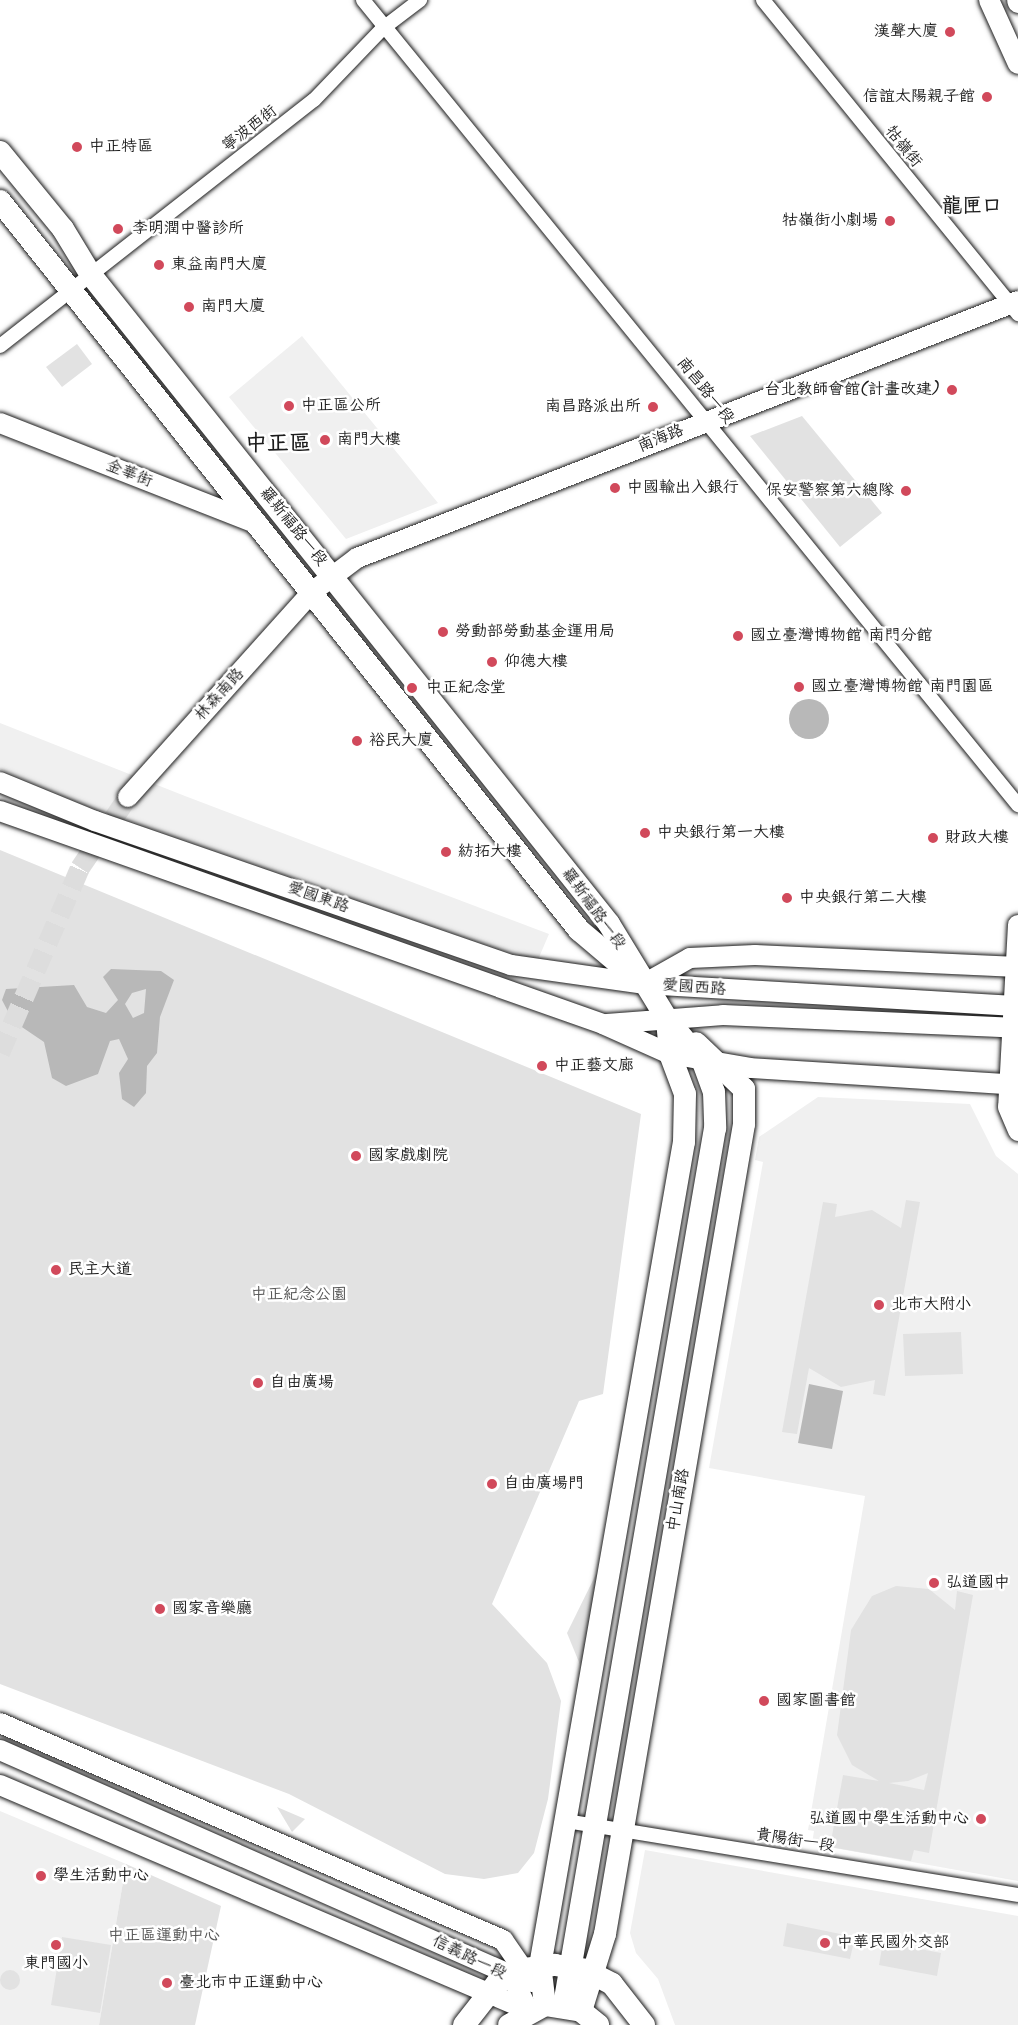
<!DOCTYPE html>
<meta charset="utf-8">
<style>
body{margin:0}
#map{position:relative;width:1018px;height:2025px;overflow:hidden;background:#fff;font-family:Kalam,"LXGW WenKai TC",sans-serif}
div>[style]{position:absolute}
.built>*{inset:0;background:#f0f0f0}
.green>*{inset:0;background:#e2e2e2}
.round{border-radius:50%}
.water>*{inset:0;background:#b8b8b8}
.secondary-tunnel>*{height:20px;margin-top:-10px;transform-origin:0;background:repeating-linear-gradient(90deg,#ddd 0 20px,transparent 0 30px)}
.roads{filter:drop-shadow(0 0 2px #1c1c1c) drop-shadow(0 0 2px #1c1c1c)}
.street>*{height:14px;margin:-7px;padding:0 7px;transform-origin:7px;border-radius:7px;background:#fff}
.secondary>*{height:20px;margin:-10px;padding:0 10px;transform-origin:10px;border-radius:10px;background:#fff}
.primary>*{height:22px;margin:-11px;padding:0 11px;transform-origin:11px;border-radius:11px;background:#fff}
.dots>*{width:16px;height:16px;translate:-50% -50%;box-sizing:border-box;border:3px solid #fff;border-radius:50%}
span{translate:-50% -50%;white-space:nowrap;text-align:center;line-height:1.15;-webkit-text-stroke:5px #fff;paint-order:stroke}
.poi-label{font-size:16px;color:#1c1c1c}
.right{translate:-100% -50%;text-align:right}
.left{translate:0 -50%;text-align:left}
.street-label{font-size:16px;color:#1c1c1c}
.park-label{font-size:16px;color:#575757}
.quarter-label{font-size:20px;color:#1c1c1c;font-weight:700}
.district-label{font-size:22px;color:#1c1c1c;font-weight:700}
</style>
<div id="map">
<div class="built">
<i style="clip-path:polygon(302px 336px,438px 503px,346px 539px,229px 397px)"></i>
<i style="clip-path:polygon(0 723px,185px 796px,549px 934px,537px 962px,87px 806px,0 769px)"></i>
<i style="clip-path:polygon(818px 1097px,970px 1104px,996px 1156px,1018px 1174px,1018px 1881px,812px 1844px,814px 1831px,808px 1830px,865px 1496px,709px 1468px,763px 1162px,755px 1160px,759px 1137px)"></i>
<i style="clip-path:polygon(0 1811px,126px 1864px,99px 2025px,0 2025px)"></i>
<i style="clip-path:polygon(645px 1850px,1018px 1916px,1018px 2025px,675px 2025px,658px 1979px,636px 1953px,630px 1933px)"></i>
</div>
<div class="green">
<i style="clip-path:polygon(77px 344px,92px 364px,62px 387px,46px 367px)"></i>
<i style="clip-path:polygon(802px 416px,882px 513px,840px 547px,750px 436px)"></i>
<i style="clip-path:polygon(0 850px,641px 1114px,603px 1394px,579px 1401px,492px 1604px,547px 1663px,561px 1701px,548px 1799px,534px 1853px,518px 1873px,484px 1879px,445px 1874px,289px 1794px,0 1684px)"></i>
<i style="clip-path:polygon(906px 1200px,920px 1202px,885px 1396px,873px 1394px,875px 1380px,841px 1387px,809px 1368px,797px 1434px,782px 1432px,823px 1202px,837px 1204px,835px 1217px,872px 1210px,901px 1228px)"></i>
<i style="clip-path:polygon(961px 1332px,963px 1374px,905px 1376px,903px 1334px)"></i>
<i style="clip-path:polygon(598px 1570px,600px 1573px,581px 1667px,567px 1633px)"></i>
<i style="clip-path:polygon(evenodd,896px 1586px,929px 1589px,955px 1610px,957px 1591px,973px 1595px,929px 1853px,914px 1850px,911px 1861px,830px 1847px,843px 1775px,879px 1781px,852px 1765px,837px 1735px,851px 1630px,872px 1596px,896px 1586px,928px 1773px,924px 1790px,889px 1783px,908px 1781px,928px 1773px)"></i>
<i style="clip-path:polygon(277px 1807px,305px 1819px,292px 1832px)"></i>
<i style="clip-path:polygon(126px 1864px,221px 1906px,195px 2025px,99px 2025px)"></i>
<i style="clip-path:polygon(787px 1923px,855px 1937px,850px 1959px,783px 1946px)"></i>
<i style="clip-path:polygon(62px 1937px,111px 1945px,100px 2013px,51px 2005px)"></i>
<i style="clip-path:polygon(883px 1942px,941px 1953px,937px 1976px,879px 1965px)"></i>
<i class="round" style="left:0;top:1970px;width:20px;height:20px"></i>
</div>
<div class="water">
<i class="round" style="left:789px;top:699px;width:40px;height:40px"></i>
<i style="clip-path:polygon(evenodd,111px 969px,161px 971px,174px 980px,160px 1017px,157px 1053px,147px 1066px,146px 1093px,134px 1107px,122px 1099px,119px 1073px,128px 1059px,119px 1039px,110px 1041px,98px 1074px,66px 1086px,52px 1078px,44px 1042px,13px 1021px,2px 1000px,6px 989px,74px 985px,87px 1007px,106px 1013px,118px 1000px,103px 977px,111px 969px,146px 989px,144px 1013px,133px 1018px,125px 1004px,132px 993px,146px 989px)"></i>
<i style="clip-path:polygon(809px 1384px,843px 1391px,832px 1449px,798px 1443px)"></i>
</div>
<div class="secondary-tunnel">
<i style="left:0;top:1053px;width:202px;rotate:-66.6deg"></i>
<i style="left:80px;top:868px;width:86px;rotate:-55.9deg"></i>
</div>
<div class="roads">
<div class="street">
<i style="left:363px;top:0;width:1038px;rotate:50.87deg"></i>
<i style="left:763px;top:0;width:405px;rotate:50.9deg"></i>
<i style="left:0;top:346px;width:399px;rotate:-38.1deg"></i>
<i style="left:314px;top:100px;width:98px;rotate:-46.2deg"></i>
<i style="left:382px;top:29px;width:48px;rotate:-37.3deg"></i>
<i style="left:566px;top:1821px;width:458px;rotate:9.3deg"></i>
</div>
<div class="secondary">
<i style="left:989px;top:0;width:70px;rotate:65.6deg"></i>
<i style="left:1017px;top:0;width:3px;rotate:72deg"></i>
<i style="left:0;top:423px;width:277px;rotate:21.4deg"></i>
<i style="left:0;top:782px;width:103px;rotate:22.3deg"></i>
<i style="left:95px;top:821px;width:440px;rotate:19.1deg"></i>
<i style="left:511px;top:965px;width:134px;rotate:8.1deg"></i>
<i style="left:644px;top:984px;width:375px;rotate:3.4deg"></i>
<i style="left:128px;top:797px;width:275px;rotate:-48.1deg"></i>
<i style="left:312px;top:592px;width:56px;rotate:-37.1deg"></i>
<i style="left:357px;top:558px;width:709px;rotate:-21.25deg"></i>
<i style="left:0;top:811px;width:640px;rotate:19.45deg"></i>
<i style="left:603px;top:1024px;width:73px;rotate:24.1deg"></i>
<i style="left:670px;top:1054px;width:81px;rotate:9.9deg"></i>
<i style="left:750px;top:1068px;width:269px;rotate:3.6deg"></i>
<i style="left:1018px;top:925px;width:182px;rotate:93.1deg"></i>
<i style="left:1008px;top:1107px;width:26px;rotate:67deg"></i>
<i style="left:644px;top:984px;width:53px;rotate:-29.5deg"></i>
<i style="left:690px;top:958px;width:65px;rotate:-2.6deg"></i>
<i style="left:755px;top:955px;width:263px;rotate:2.6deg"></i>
<i style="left:607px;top:1024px;width:116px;rotate:-4.4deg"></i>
<i style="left:723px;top:1015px;width:295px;rotate:2.5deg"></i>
<i style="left:0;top:1723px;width:548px;rotate:23.34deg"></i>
<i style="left:503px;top:1940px;width:51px;rotate:55.4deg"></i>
<i style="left:0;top:1750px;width:558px;rotate:23.76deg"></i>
<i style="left:511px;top:1975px;width:39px;rotate:64deg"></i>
<i style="left:0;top:1785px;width:574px;rotate:23.08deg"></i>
</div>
<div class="primary">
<i style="left:0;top:152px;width:99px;rotate:50.7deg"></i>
<i style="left:63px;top:229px;width:54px;rotate:58.7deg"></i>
<i style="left:91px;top:275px;width:830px;rotate:51.4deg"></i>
<i style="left:609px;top:924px;width:111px;rotate:58.6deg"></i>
<i style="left:667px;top:1019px;width:56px;rotate:50.1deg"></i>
<i style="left:703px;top:1062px;width:32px;rotate:70deg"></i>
<i style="left:714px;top:1092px;width:36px;rotate:88deg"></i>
<i style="left:715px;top:1128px;width:890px;rotate:99.77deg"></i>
<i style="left:0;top:201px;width:931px;rotate:51.54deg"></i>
<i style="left:579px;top:930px;width:68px;rotate:40.2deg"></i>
<i style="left:545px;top:2005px;width:39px;rotate:-97deg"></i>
<i style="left:540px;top:1966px;width:836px;rotate:-80.09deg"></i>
<i style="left:684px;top:1142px;width:48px;rotate:-88.8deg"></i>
<i style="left:685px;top:1094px;width:43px;rotate:-110.6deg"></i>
<i style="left:670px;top:1054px;width:35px;rotate:-95deg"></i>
<i style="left:581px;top:2011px;width:81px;rotate:-72.7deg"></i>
<i style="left:605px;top:1934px;width:822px;rotate:-80.26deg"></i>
<i style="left:744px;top:1124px;width:35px;rotate:-90deg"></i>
<i style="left:744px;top:1089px;width:66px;rotate:-136.2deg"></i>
<i style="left:464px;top:2025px;width:53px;rotate:-51.8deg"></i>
<i style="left:497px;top:1983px;width:31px;rotate:-27deg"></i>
<i style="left:525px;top:1969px;width:30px;rotate:-8deg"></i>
<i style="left:555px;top:1965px;width:30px;rotate:9deg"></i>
<i style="left:585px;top:1970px;width:30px;rotate:27deg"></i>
<i style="left:612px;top:1984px;width:52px;rotate:52deg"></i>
<i style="left:509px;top:2025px;width:41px;rotate:-29.1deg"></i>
<i style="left:545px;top:2005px;width:36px;rotate:9deg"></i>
<i style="left:581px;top:2011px;width:22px;rotate:39deg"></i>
</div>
</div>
<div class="dots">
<i style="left:950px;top:32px;background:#d1495b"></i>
<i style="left:987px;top:97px;background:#d1495b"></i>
<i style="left:77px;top:147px;background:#d1495b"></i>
<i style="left:890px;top:221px;background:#d1495b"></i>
<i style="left:118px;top:229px;background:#d1495b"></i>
<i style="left:159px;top:265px;background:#d1495b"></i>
<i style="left:189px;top:307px;background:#d1495b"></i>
<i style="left:952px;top:390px;background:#d1495b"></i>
<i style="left:289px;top:406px;background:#d1495b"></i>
<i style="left:653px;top:407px;background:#d1495b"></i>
<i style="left:325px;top:440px;background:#d1495b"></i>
<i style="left:615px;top:488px;background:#d1495b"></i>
<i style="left:906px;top:491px;background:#d1495b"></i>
<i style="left:443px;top:632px;background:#d1495b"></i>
<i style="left:738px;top:636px;background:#d1495b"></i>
<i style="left:492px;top:662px;background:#d1495b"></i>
<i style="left:799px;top:687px;background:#d1495b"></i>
<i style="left:412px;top:688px;background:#d1495b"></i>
<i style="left:357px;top:741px;background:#d1495b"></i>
<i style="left:645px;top:833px;background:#d1495b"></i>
<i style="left:933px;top:838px;background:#d1495b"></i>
<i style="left:446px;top:852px;background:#d1495b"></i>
<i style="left:787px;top:898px;background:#d1495b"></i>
<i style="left:542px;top:1066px;background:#d1495b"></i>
<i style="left:356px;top:1156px;background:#d1495b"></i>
<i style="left:56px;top:1270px;background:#d1495b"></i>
<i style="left:879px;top:1305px;background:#d1495b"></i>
<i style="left:258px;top:1383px;background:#d1495b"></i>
<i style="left:492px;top:1484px;background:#d1495b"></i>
<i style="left:934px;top:1583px;background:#d1495b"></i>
<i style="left:160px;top:1609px;background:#d1495b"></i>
<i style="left:764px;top:1701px;background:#d1495b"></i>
<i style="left:981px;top:1819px;background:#d1495b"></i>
<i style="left:41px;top:1876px;background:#d1495b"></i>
<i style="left:825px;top:1943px;background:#d1495b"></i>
<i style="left:56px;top:1945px;background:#d1495b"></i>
<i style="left:167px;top:1983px;background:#d1495b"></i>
</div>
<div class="poi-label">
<span class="right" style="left:938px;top:32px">漢聲大廈</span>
<span class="right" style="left:975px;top:97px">信誼太陽親子館</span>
<span class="left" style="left:89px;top:147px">中正特區</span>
<span class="right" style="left:878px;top:221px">牯嶺街小劇場</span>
<span class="left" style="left:132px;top:229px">李明潤中醫診所</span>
<span class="left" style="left:171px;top:265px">東益南門大廈</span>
<span class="left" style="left:201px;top:307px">南門大廈</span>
<span class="right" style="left:940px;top:390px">台北教師會館(計畫改建)</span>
<span class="left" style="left:301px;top:406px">中正區公所</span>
<span class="right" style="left:641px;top:407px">南昌路派出所</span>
<span class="left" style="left:337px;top:440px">南門大樓</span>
<span class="left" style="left:627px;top:488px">中國輸出入銀行</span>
<span class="right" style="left:894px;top:491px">保安警察第六總隊</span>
<span class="left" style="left:455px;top:632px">勞動部勞動基金運用局</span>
<span class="left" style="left:750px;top:636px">國立臺灣博物館 南門分館</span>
<span class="left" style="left:504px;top:662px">仰德大樓</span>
<span class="left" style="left:811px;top:687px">國立臺灣博物館 南門園區</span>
<span class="left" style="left:426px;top:688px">中正紀念堂</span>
<span class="left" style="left:369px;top:741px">裕民大廈</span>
<span class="left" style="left:657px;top:833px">中央銀行第一大樓</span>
<span class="left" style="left:945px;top:838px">財政大樓</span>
<span class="left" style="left:458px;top:852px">紡拓大樓</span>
<span class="left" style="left:799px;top:898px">中央銀行第二大樓</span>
<span class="left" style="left:554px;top:1066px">中正藝文廊</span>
<span class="left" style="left:368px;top:1156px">國家戲劇院</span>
<span class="left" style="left:68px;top:1270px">民主大道</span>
<span class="left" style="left:891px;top:1305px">北市大附小</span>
<span class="left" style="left:270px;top:1383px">自由廣場</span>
<span class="left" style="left:504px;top:1484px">自由廣場門</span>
<span class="left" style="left:946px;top:1583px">弘道國中</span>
<span class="left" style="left:172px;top:1609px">國家音樂廳</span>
<span class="left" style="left:776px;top:1701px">國家圖書館</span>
<span class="right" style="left:969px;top:1819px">弘道國中學生活動中心</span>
<span class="left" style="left:53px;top:1876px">學生活動中心</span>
<span class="left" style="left:837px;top:1943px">中華民國外交部</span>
<span style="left:56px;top:1964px">東門國小</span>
<span class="left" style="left:179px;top:1983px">臺北市中正運動中心</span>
</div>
<div class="street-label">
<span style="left:250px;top:129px;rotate:-38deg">寧波西街</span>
<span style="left:903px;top:147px;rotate:51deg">牯嶺街</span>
<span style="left:705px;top:391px;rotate:51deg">南昌路一段</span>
<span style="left:661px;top:439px;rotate:-22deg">南海路</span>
<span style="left:129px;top:474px;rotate:22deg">金華街</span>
<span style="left:293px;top:527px;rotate:51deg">羅斯福路一段</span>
<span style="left:220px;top:695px;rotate:-48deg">林森南路</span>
<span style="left:318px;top:898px;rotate:19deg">愛國東路</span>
<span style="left:593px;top:909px;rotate:54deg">羅斯福路一段</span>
<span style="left:694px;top:988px;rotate:4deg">愛國西路</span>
<span style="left:679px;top:1500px;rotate:-80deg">中山南路</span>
<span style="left:795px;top:1841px;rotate:9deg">貴陽街一段</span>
<span style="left:469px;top:1958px;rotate:26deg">信義路一段</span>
</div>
<div class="park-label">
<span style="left:299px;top:1295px">中正紀念公園</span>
<span style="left:164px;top:1936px">中正區運動中心</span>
</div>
<div class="quarter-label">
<span style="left:972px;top:207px">龍匣口</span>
</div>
<div class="district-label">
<span style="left:278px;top:445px">中正區</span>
</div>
</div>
